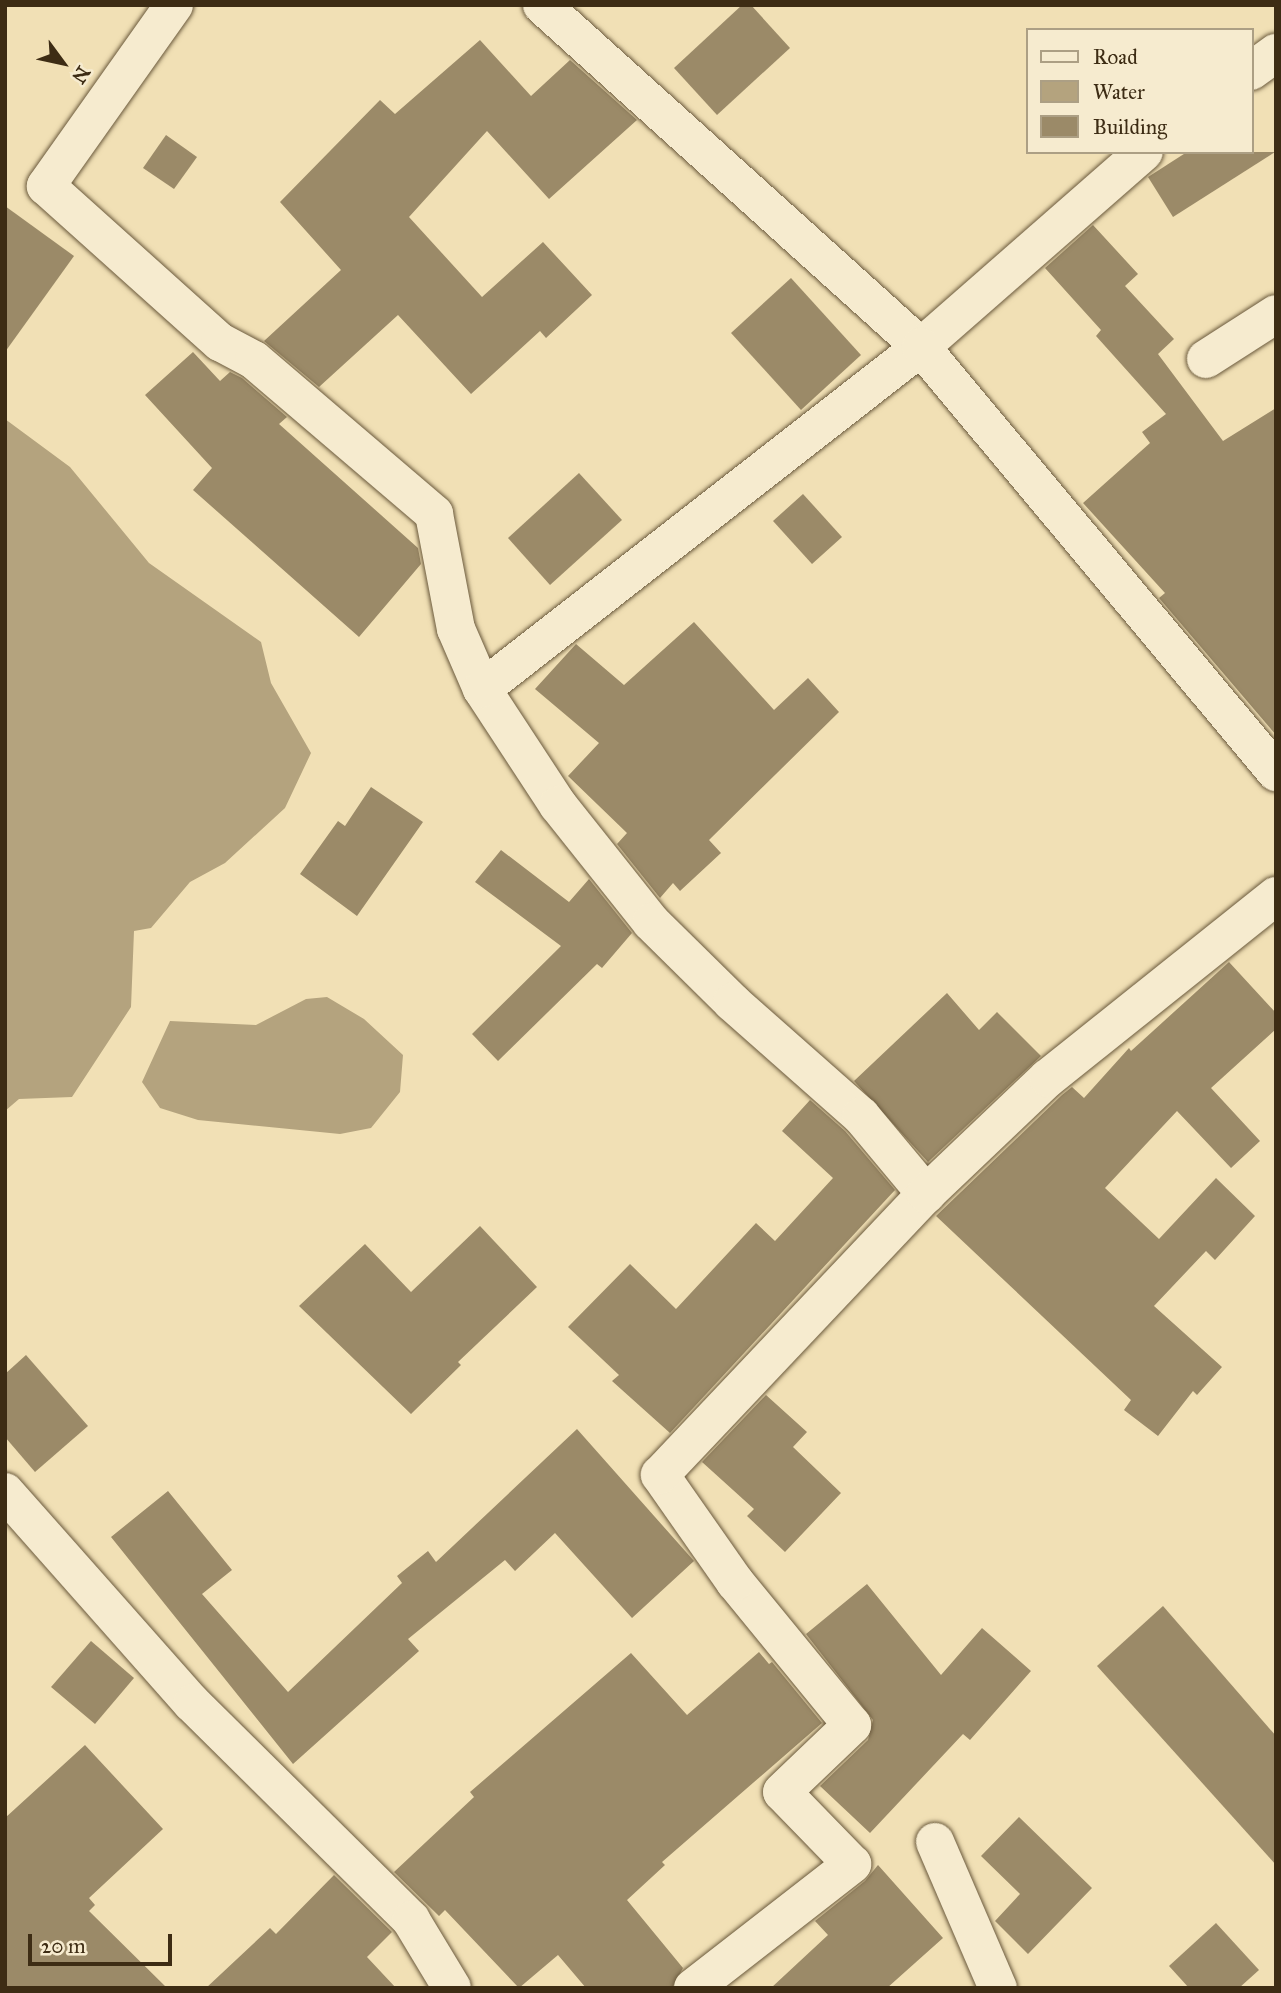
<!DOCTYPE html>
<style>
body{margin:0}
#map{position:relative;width:1281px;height:1993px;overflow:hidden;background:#f1e0b5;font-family:"IM FELL Great Primer",serif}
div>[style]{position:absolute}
.water>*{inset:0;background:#b4a37e}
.building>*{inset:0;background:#9b8a68}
.roads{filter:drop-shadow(0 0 2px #6a593c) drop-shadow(0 0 2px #6a593c)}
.street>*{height:38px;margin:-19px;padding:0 19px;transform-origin:19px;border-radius:19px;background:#f6ebcf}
span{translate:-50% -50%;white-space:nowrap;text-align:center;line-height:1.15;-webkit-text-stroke:5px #f6ebcf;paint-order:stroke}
.frame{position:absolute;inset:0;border:7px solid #3d2c14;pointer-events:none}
.legend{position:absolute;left:1026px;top:28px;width:228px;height:126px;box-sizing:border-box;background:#f6ebcf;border:2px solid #ac9f84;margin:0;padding:9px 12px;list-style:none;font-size:21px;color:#3d2c14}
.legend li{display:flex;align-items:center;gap:14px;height:35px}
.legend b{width:35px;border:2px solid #ac9f84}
.north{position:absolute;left:28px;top:28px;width:70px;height:70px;-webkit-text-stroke:5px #f6ebcf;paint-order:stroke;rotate:123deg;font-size:19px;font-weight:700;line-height:28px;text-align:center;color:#3d2c14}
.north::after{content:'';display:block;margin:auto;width:24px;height:32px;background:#3d2c14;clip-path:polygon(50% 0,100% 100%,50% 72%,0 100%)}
.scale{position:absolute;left:28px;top:1934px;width:144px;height:32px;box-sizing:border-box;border:4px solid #3d2c14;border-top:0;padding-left:9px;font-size:21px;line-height:24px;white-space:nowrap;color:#3d2c14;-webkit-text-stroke:5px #f6ebcf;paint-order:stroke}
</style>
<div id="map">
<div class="water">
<i style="clip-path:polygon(5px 419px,70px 467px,149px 563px,261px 642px,271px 683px,311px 753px,285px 808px,225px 863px,190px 882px,151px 928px,134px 931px,131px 1007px,72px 1097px,19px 1099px,5px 1111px)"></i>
<i style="clip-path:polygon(327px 997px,364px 1019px,403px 1055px,400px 1092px,371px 1128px,340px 1134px,198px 1120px,160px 1108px,142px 1082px,170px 1021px,256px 1025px,306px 999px)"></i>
</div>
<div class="building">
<i style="clip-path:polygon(742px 5px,751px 5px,790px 48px,717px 115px,674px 68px)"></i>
<i style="clip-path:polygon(480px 40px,531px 96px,570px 60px,637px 120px,549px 199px,487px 131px,409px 217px,482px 297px,543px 242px,592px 295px,546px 338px,540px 331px,471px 394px,398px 315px,319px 387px,264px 341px,341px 270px,280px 202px,380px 100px,395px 114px)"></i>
<i style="clip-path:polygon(166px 135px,197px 157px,174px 189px,143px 168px)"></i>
<i style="clip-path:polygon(1187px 152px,1275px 152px,1173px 217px,1148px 177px)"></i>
<i style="clip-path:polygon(5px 206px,74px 256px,5px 352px)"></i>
<i style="clip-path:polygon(1093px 225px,1138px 274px,1125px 286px,1174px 339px,1158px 354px,1223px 441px,1276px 408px,1276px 735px,1159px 598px,1165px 593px,1083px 503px,1150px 443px,1142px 432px,1166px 414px,1096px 336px,1101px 330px,1045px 268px)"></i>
<i style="clip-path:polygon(791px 278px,861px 355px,801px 410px,731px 333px)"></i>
<i style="clip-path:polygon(193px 352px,220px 381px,230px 372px,242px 378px,287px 417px,279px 424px,418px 548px,421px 564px,359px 637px,193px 490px,212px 468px,145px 395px)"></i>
<i style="clip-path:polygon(579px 473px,622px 520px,550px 585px,508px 538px)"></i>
<i style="clip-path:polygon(803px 494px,842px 537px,812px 564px,773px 521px)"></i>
<i style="clip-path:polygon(694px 622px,774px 710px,808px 678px,839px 712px,709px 840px,721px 853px,680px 891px,673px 883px,660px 898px,617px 844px,627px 833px,568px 776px,599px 743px,535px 689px,576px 644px,624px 685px)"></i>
<i style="clip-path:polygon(371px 787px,423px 822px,357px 916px,300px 874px,338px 821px,345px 826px)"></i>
<i style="clip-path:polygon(501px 850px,569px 902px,589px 879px,632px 933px,602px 968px,597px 964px,498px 1061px,472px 1034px,561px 946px,475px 882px)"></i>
<i style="clip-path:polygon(1229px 962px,1276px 1013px,1276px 1029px,1211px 1088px,1260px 1141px,1231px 1168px,1177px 1111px,1105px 1188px,1159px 1239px,1216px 1178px,1255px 1216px,1215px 1260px,1206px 1251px,1154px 1306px,1222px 1367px,1197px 1395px,1193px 1391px,1158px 1436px,1124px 1410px,1131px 1400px,936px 1216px,1062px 1095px,1072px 1087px,1084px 1098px,1129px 1048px,1131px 1051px)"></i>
<i style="clip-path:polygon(947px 993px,979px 1030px,997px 1012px,1041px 1056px,928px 1162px,854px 1081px)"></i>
<i style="clip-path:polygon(810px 1100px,845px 1131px,895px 1190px,670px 1433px,612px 1381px,619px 1375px,568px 1327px,630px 1264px,676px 1309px,756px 1223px,775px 1241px,833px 1178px,782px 1131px)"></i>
<i style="clip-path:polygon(480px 1226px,537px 1287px,458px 1362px,461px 1365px,411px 1414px,299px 1306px,365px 1244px,411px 1292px)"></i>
<i style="clip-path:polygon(26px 1355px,88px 1426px,35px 1472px,5px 1437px,5px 1374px)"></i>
<i style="clip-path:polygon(766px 1395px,807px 1432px,793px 1447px,841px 1493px,785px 1552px,747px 1516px,754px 1509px,702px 1462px)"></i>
<i style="clip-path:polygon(577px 1429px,694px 1561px,632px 1618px,555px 1533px,515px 1571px,505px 1560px,408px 1639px,419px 1651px,293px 1764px,111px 1537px,168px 1491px,232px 1570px,202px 1594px,288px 1692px,402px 1583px,397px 1576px,428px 1551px,436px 1562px)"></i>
<i style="clip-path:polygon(867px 1584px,941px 1675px,982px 1628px,1031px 1671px,970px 1740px,963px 1734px,870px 1833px,820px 1786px,868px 1740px,873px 1720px,806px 1634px)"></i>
<i style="clip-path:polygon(1163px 1606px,1276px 1736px,1276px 1865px,1097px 1666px)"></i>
<i style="clip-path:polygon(91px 1641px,134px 1678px,95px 1724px,51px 1687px)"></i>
<i style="clip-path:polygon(759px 1652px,769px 1664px,772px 1662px,822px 1723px,662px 1862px,665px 1865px,627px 1900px,683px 1968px,672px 1988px,586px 1988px,558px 1955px,519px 1988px,445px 1910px,439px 1916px,394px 1872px,474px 1797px,470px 1792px,631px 1653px,687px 1715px)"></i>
<i style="clip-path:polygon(85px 1745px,163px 1829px,89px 1898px,95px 1905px,89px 1911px,167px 1988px,5px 1988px,5px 1818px)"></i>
<i style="clip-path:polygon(1019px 1817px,1092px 1888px,1028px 1954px,995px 1921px,1020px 1894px,981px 1856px)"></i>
<i style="clip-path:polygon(878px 1865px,943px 1938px,887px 1988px,771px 1988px,828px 1935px,815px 1921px,865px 1881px)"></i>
<i style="clip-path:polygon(334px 1875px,392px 1932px,367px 1957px,396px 1988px,206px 1988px,270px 1928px,276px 1934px)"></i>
<i style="clip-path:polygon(1216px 1923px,1259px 1970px,1239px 1988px,1189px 1988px,1169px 1966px)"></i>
</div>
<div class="roads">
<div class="street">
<i style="left:174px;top:5px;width:222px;rotate:125.3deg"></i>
<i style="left:46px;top:186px;width:234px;rotate:41.9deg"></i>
<i style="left:220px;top:342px;width:38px;rotate:28deg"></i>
<i style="left:254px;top:360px;width:237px;rotate:40.5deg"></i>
<i style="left:434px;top:514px;width:117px;rotate:79.2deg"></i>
<i style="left:456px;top:629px;width:65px;rotate:66.6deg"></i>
<i style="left:482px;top:689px;width:139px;rotate:56.8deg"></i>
<i style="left:558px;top:805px;width:149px;rotate:51.5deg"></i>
<i style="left:651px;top:922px;width:114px;rotate:44.6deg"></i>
<i style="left:732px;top:1002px;width:172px;rotate:41.5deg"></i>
<i style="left:861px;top:1116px;width:102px;rotate:50.2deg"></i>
<i style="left:542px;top:5px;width:510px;rotate:42.06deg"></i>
<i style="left:921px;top:347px;width:296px;rotate:-41.2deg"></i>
<i style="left:1251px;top:71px;width:31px;rotate:-36deg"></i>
<i style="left:1206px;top:359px;width:83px;rotate:-32.7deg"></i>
<i style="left:482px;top:689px;width:556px;rotate:-37.92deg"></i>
<i style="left:921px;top:347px;width:554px;rotate:50.13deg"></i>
<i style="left:5px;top:1492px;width:282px;rotate:48.5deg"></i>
<i style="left:192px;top:1703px;width:308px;rotate:44.7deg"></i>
<i style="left:411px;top:1920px;width:79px;rotate:58.9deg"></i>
<i style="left:935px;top:1842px;width:159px;rotate:66.7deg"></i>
<i style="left:693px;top:1988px;width:202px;rotate:-37.9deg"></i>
<i style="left:852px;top:1864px;width:100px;rotate:-134.2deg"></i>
<i style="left:782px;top:1792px;width:97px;rotate:-43.7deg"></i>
<i style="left:852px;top:1725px;width:185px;rotate:-129.3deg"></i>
<i style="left:735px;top:1582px;width:131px;rotate:-125deg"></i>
<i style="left:660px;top:1475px;width:387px;rotate:-46.6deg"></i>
<i style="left:926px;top:1194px;width:168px;rotate:-43.6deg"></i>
<i style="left:1048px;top:1078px;width:292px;rotate:-38.6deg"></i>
</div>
</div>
<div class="frame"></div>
<ul class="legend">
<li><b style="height:9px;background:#f6ebcf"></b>Road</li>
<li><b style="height:19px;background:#b4a37e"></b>Water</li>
<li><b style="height:19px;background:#9b8a68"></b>Building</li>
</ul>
<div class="north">N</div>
<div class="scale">20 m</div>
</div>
